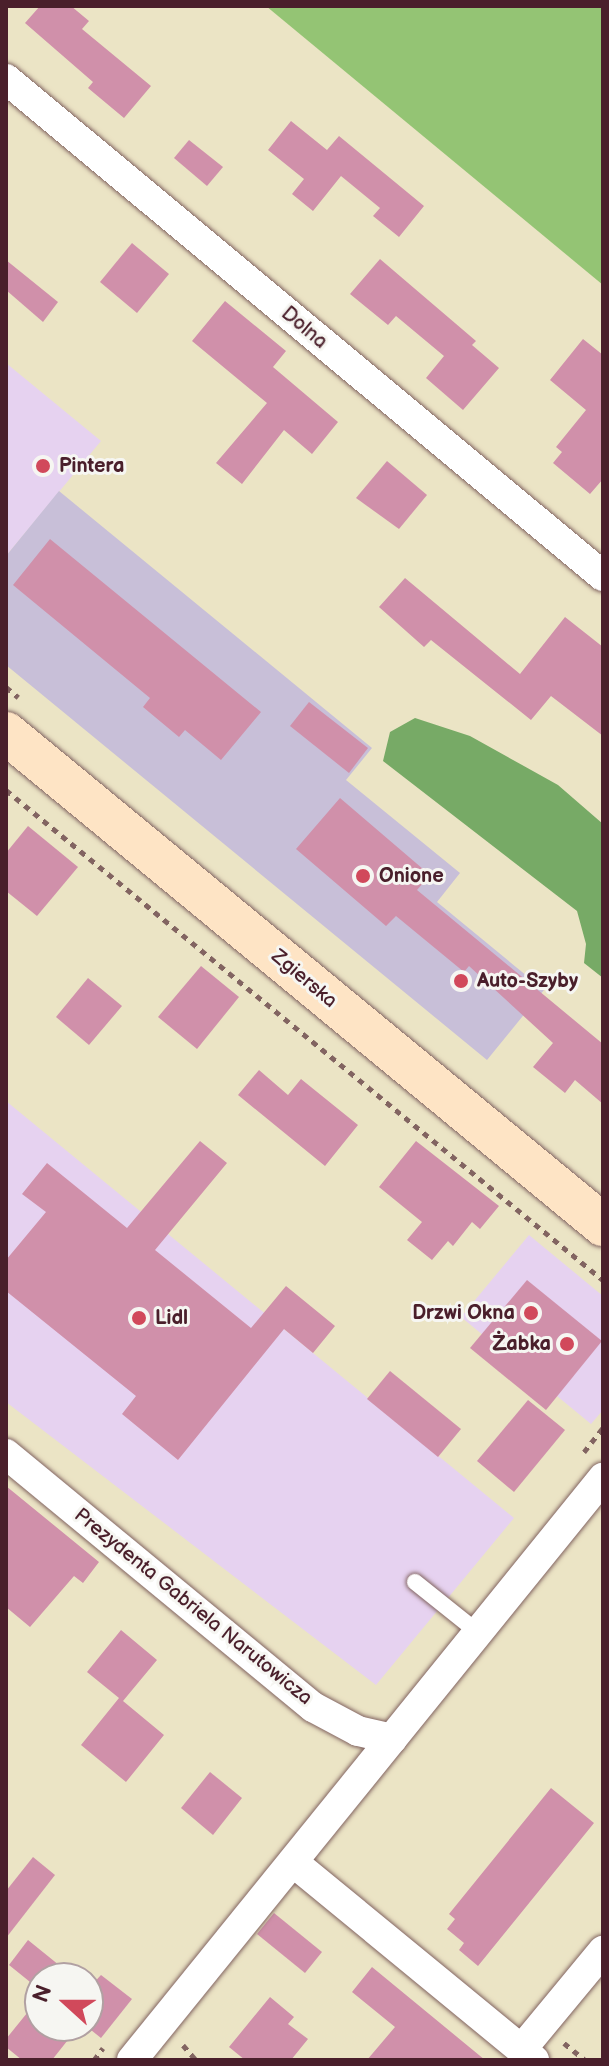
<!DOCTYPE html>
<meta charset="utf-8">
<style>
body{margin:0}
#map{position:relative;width:609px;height:2066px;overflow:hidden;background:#ebe4c5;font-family:"Balsamiq Sans",sans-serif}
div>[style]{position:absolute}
.built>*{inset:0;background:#e6d2f0}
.industrial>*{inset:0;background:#c8bfd8}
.green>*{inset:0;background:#94c474}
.forest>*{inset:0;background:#7a6}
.building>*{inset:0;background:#d090aa}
.path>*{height:5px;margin-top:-2.5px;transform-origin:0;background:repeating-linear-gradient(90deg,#826461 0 6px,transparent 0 12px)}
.roads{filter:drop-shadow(0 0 2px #826461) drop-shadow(0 0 2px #826461)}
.service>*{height:16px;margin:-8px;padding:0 8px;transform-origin:8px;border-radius:8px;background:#fff}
.minor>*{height:30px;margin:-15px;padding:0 15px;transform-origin:15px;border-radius:15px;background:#fff}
.secondary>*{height:42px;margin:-21px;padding:0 21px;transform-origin:21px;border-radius:21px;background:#fee4c5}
.dots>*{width:22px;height:22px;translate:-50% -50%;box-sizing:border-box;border:4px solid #f6f6f2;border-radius:50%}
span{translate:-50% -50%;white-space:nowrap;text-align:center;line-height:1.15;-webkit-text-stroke:6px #f6f6f2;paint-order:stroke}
.street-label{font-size:20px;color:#4a1f2b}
.poi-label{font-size:20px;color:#4a1f2b;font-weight:700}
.left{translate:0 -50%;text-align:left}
.right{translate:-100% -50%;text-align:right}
.frame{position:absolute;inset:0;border:8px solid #4a1f2b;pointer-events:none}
.north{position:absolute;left:24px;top:1962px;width:80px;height:80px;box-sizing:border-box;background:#f6f6f2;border:2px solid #b1a0a2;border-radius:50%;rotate:291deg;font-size:22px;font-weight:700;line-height:32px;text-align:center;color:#4a1f2b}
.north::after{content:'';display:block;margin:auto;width:28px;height:36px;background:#d1495b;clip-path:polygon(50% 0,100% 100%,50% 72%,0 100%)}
</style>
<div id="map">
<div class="built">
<i style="clip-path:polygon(6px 363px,101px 441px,6px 556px)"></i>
<i style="clip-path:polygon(6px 1101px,514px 1518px,376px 1685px,6px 1402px)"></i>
<i style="clip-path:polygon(529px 1235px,603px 1296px,603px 1410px,591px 1424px,461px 1317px)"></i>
</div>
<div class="industrial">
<i style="clip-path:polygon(59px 491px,372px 748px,346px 780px,460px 873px,437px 902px,544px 990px,487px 1060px,6px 665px,6px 556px)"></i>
</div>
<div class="green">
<i style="clip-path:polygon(266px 6px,603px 6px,603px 285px)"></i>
</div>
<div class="forest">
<i style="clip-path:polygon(415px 718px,470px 736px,558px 785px,603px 824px,603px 978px,584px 963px,586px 944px,577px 911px,383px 761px,390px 732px)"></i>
</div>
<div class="building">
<i style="clip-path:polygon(40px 6px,71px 6px,89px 21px,82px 29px,151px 86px,124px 118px,88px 88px,93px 82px,25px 23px)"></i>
<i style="clip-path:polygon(291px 121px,327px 150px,339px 136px,424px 206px,399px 237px,373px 216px,380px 208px,341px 176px,313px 211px,292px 194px,304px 179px,268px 150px)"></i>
<i style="clip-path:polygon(189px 140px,223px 167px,207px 186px,174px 158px)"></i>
<i style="clip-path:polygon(132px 243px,169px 274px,137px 313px,100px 282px)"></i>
<i style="clip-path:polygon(380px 259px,476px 341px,472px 345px,499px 368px,463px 410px,426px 378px,444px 356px,396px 316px,388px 325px,350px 294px)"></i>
<i style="clip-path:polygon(6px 260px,58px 302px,43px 322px,6px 290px)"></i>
<i style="clip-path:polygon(225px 301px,286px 351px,273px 367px,338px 422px,312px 454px,284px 430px,242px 484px,216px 463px,267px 403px,192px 341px)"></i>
<i style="clip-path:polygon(583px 339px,603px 355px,603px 479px,590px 494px,553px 463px,562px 452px,556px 447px,586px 410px,550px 380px)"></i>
<i style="clip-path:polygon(387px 461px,427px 495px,399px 529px,356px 498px)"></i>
<i style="clip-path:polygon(50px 539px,261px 712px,221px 760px,185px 730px,179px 737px,143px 707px,150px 698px,13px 585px)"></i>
<i style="clip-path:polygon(405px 578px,520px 674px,565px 617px,603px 647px,603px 736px,551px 696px,531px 720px,431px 640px,424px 647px,379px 607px)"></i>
<i style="clip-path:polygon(309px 702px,368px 748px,349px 773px,290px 726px)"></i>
<i style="clip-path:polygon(340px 798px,430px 875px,417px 890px,603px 1044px,603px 1104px,575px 1080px,565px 1093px,533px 1067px,553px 1043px,469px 966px,464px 972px,396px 916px,386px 926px,296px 849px)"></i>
<i style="clip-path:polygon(28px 826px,78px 867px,37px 916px,6px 891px,6px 853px)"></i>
<i style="clip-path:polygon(201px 966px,239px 997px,197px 1049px,158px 1017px)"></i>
<i style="clip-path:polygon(88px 978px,122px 1006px,89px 1045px,56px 1017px)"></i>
<i style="clip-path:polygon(259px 1070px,288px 1095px,301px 1079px,358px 1125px,325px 1166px,238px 1095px)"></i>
<i style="clip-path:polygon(200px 1141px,227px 1163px,155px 1250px,251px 1328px,286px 1286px,335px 1326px,313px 1353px,284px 1329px,178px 1460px,122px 1414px,136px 1396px,6px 1291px,6px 1260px,46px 1212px,22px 1194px,47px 1163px,127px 1228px)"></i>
<i style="clip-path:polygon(416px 1141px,499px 1206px,480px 1229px,472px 1222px,453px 1246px,448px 1241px,432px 1260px,407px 1240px,422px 1222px,379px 1187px)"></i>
<i style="clip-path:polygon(527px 1280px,602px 1341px,546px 1410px,470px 1348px)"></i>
<i style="clip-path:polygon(390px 1371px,461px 1429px,438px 1457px,367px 1399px)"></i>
<i style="clip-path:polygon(528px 1400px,565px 1430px,514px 1492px,477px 1461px)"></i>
<i style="clip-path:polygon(6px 1486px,99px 1562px,83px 1583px,74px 1576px,30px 1627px,6px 1607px)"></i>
<i style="clip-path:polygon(121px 1630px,157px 1660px,123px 1701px,164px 1735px,126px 1782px,81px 1745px,119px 1698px,87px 1672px)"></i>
<i style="clip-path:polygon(210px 1772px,242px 1798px,213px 1835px,181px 1808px)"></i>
<i style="clip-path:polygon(551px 1788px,594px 1823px,478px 1966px,459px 1950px,464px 1943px,447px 1929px,455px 1919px,449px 1914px)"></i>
<i style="clip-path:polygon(33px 1857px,55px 1875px,6px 1938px,6px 1891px)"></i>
<i style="clip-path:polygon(274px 1913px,322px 1952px,305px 1973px,257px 1934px)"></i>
<i style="clip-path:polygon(28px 1940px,75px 1978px,40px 1978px,40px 1990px,9px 1965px)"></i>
<i style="clip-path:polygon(372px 1967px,485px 2060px,367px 2060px,395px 2027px,352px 1992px)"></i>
<i style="clip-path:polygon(101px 1975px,132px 1999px,101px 2038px,86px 2026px,88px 1989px)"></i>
<i style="clip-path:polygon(40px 1997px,40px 2026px,79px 2026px,52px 2060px,22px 2060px,6px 2047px,6px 2039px)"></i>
<i style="clip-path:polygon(270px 1997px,294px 2017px,288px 2024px,308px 2039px,291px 2060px,245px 2060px,229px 2047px)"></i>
</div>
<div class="path">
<i style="left:6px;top:687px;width:16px;rotate:40deg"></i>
<i style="left:6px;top:790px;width:772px;rotate:39.38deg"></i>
<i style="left:584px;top:1452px;width:31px;rotate:-52deg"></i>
<i style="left:564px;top:2043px;width:27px;rotate:39deg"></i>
<i style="left:183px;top:2045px;width:20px;rotate:49deg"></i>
<i style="left:94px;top:2060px;width:15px;rotate:-53deg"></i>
</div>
<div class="roads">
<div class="service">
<i style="left:415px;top:1582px;width:82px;rotate:38.6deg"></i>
</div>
<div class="minor">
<i style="left:6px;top:79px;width:777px;rotate:39.78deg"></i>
<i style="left:6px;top:1454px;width:398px;rotate:39.5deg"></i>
<i style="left:313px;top:1707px;width:51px;rotate:28.1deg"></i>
<i style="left:358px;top:1731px;width:35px;rotate:13deg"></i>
<i style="left:293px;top:1862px;width:312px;rotate:39.4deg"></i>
<i style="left:521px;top:2050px;width:129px;rotate:-50.4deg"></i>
<i style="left:132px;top:2060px;width:749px;rotate:-51.02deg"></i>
</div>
<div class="secondary">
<i style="left:6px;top:733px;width:774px;rotate:39.49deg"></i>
</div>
</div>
<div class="dots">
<i style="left:43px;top:466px;background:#d1495b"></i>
<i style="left:363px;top:876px;background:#d1495b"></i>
<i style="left:461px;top:981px;background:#d1495b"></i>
<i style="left:531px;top:1313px;background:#d1495b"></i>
<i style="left:139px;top:1318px;background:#d1495b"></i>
<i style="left:567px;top:1344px;background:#d1495b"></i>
</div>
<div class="street-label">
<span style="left:304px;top:328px;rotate:40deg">Dolna</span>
<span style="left:304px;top:979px;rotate:40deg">Zgierska</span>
<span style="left:193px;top:1607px;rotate:39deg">Prezydenta Gabriela Narutowicza</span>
</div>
<div class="poi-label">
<span class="left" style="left:59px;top:466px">Pintera</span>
<span class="left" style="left:379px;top:876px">Onione</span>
<span class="left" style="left:477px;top:981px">Auto-Szyby</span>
<span class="right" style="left:515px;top:1313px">Drzwi Okna</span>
<span class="left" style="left:155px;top:1318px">Lidl</span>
<span class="right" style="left:551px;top:1344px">Żabka</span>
</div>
<div class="frame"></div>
<div class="north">N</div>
</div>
